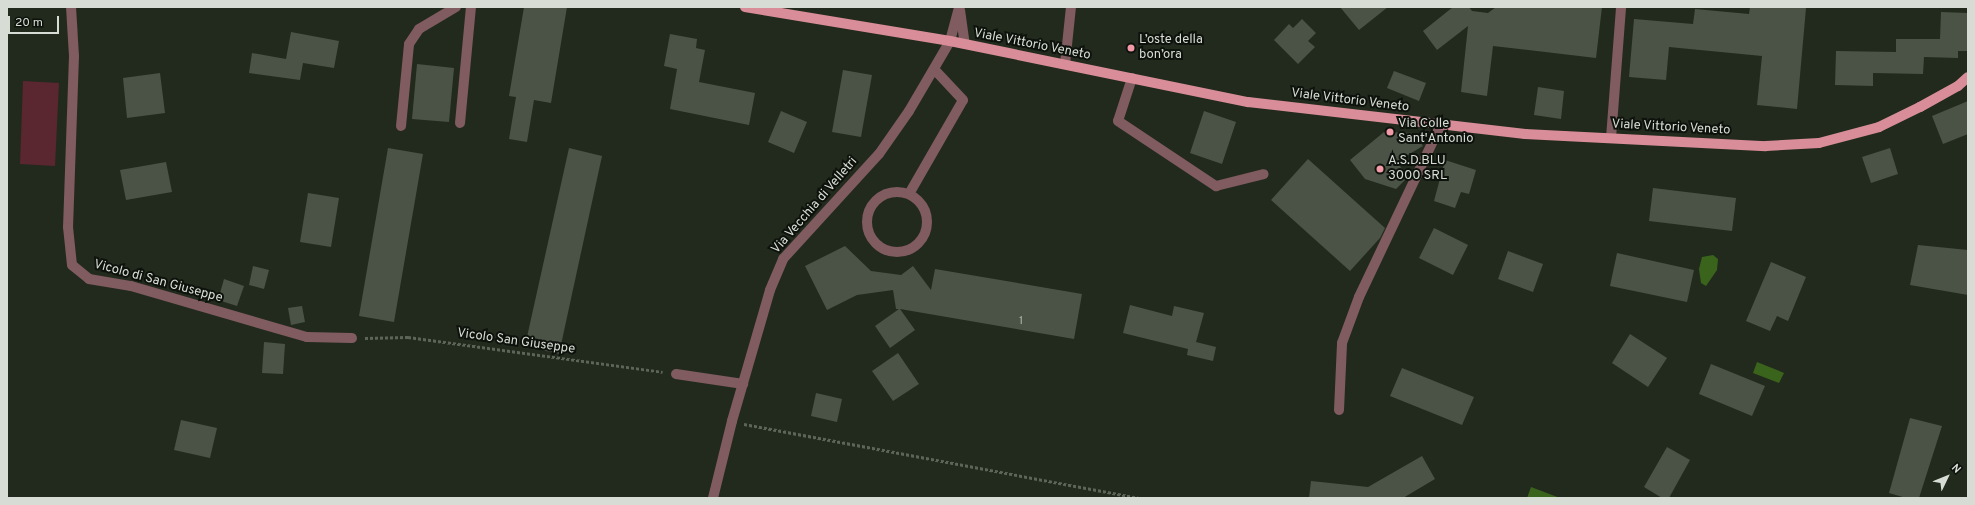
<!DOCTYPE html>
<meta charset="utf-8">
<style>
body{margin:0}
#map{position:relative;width:1975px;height:505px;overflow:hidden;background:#222a1d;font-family:Overpass,sans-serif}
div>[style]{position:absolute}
.green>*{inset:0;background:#5a2630}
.water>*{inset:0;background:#3a631c}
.building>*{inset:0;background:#4a5345}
.path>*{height:2.5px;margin-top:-1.25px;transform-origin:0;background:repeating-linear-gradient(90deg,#5d6458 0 3px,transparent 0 5px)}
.minor>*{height:10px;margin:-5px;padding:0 5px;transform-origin:5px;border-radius:5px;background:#805b60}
.minor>.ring{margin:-5px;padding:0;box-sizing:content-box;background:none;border:10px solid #805b60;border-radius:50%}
.major>*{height:10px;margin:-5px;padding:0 5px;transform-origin:5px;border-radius:5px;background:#d98d99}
.dots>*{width:11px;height:11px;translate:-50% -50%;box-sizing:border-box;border:2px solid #0e120c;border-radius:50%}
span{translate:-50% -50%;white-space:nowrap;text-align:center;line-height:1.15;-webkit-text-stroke:4px #0e120c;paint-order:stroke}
.number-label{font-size:11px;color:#b4bab0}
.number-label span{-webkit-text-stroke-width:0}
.poi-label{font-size:13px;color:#d7ddd4}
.left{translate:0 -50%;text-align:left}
.street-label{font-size:13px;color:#d7ddd4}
.frame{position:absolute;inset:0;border:8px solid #d7ddd4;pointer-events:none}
.north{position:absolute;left:1927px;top:457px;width:40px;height:40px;-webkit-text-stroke:3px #0e120c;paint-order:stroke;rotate:47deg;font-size:11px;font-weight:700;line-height:16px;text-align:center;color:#d7ddd4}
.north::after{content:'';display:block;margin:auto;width:14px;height:18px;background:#d7ddd4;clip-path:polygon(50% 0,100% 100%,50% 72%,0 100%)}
.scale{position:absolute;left:8px;top:16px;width:51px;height:18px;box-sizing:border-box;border:2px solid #d7ddd4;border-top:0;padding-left:5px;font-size:12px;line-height:14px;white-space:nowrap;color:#d7ddd4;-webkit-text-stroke:3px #0e120c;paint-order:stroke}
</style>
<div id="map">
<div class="green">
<i style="clip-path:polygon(23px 81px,59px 83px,55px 166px,20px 164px)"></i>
</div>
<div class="water">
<i style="clip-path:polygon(1713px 255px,1718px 259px,1717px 270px,1706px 286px,1701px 283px,1699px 269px,1702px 257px)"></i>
<i style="clip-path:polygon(1757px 362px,1784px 373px,1779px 383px,1753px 373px)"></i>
<i style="clip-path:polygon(1531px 487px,1560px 498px,1527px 498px)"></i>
</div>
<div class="building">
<i style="clip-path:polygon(524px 7px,567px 7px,551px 103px,534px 100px,527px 142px,509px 139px,516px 97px,509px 96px)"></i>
<i style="clip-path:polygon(1340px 7px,1388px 7px,1359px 30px)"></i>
<i style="clip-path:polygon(1453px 7px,1469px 7px,1472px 11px,1488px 13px,1496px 7px,1602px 7px,1596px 58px,1493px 46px,1487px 96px,1461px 92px,1468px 26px,1437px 50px,1423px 31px)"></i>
<i style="clip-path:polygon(1750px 7px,1806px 8px,1797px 109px,1757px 105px,1762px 56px,1669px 47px,1666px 80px,1629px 77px,1634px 19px,1693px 24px,1695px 9px,1749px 14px)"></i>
<i style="clip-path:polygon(1941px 12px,1968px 13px,1968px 51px,1958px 51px,1958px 58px,1924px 57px,1923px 74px,1873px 73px,1873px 86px,1835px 85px,1836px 51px,1896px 52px,1896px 39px,1940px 39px)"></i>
<i style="clip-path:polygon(1302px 19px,1316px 33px,1308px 41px,1315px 47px,1298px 64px,1274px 40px,1289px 24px,1293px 28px)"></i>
<i style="clip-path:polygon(291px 32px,339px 41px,334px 68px,303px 63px,300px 80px,249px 73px,252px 53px,286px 59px)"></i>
<i style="clip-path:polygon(670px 34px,697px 39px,696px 48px,705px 50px,699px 82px,755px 93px,749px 125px,670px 109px,677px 69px,664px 66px)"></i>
<i style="clip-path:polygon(417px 64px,454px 68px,449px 122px,412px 119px)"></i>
<i style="clip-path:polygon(843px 70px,872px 75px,861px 137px,832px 132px)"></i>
<i style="clip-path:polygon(1394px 71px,1426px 83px,1419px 101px,1387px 88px)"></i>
<i style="clip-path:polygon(160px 73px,165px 113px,127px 118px,123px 78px)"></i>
<i style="clip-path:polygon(1538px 87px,1564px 91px,1561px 119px,1534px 115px)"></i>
<i style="clip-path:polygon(1968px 101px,1968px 134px,1943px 144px,1932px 116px)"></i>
<i style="clip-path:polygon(781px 111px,807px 122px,794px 153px,768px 142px)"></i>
<i style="clip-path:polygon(1204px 111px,1236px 122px,1222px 164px,1190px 153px)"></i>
<i style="clip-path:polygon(1384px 132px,1414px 133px,1423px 146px,1396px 162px,1409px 176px,1396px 189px,1365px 179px,1350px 160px)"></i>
<i style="clip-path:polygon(388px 148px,423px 154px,394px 322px,359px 316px)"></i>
<i style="clip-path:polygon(569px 148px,602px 156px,559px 354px,525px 346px)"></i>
<i style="clip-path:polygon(1890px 148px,1898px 174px,1871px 183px,1862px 157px)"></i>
<i style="clip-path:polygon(1308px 159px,1385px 228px,1380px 238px,1350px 271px,1271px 200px)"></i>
<i style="clip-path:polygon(1445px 160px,1476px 170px,1469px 194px,1461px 192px,1455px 208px,1434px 201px)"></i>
<i style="clip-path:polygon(166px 162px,172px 192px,126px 200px,120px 170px)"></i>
<i style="clip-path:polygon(1653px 188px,1736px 198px,1732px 231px,1649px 221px)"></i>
<i style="clip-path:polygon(308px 193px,339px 198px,331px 247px,300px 242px)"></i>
<i style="clip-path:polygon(1434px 228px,1468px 245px,1453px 275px,1419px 258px)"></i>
<i style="clip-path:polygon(1918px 245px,1968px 250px,1968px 295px,1910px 285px)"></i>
<i style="clip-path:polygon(845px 246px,871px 271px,901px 275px,913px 266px,931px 290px,935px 269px,1082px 294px,1074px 339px,900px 309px,915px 330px,890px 348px,875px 326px,899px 309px,896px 309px,893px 290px,857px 295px,827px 310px,805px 266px)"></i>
<i style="clip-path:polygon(1508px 251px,1543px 264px,1533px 292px,1498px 279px)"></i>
<i style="clip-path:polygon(1617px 253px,1694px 270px,1687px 302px,1610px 286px)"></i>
<i style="clip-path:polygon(1771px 262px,1806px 277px,1788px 321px,1777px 316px,1770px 331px,1746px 321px)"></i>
<i style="clip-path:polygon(253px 266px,269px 270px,264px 289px,249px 285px)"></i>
<i style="clip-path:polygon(224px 279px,244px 286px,237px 306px,218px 300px)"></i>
<i style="clip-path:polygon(1130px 305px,1172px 316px,1174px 306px,1204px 313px,1196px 342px,1216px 347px,1213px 361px,1187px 355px,1188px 349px,1123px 333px)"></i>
<i style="clip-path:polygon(302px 306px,305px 322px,291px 325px,288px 308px)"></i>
<i style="clip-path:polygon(1630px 334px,1667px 358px,1648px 387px,1612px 363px)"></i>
<i style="clip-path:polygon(264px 342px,285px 344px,283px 374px,262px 373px)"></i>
<i style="clip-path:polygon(898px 353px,919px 384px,893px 401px,872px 371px)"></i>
<i style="clip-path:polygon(1711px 364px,1765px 386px,1752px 416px,1699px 394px)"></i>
<i style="clip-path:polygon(1402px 368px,1474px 397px,1462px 425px,1390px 396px)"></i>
<i style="clip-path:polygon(816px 393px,842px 399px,837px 422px,811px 416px)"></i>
<i style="clip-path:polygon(1910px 418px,1942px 426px,1919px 498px,1906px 498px,1889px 493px)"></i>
<i style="clip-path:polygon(181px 420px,217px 428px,210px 458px,174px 450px)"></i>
<i style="clip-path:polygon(1667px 447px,1690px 460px,1669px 498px,1662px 498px,1644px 487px)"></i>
<i style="clip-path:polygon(1422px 456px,1435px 479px,1403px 498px,1309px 498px,1311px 481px,1368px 487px)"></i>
</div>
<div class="path">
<i style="left:365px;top:338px;width:43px;rotate:-1.3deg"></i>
<i style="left:408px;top:337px;width:257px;rotate:7.8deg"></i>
<i style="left:744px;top:424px;width:401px;rotate:10.6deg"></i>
</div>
<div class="minor">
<i style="left:71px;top:7px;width:49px;rotate:86.5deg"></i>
<i style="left:74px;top:56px;width:171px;rotate:92deg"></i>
<i style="left:68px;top:227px;width:38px;rotate:84deg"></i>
<i style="left:72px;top:265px;width:22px;rotate:39deg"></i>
<i style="left:89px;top:279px;width:43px;rotate:9.5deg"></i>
<i style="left:131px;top:286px;width:183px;rotate:16.2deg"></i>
<i style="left:307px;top:337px;width:45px;rotate:1.3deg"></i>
<i style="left:960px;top:10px;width:34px;rotate:82deg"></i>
<i style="left:1065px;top:64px;width:57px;rotate:-84deg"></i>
<i style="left:1132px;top:78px;width:45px;rotate:108deg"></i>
<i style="left:1118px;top:121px;width:118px;rotate:33.6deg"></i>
<i style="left:1216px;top:186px;width:49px;rotate:-14deg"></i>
<i style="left:460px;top:123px;width:117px;rotate:-84.6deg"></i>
<i style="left:401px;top:126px;width:82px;rotate:-84.4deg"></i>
<i style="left:409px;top:44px;width:18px;rotate:-56deg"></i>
<i style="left:419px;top:29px;width:43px;rotate:-30.7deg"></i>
<i style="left:1611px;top:138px;width:131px;rotate:-85.6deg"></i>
<i class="ring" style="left:867px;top:192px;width:50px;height:50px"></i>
<i style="left:909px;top:194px;width:108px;rotate:-60.1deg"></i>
<i style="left:963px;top:100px;width:42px;rotate:-133.1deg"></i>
<i style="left:676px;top:374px;width:68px;rotate:8.5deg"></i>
<i style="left:1339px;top:410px;width:67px;rotate:-87.4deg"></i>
<i style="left:1342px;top:343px;width:49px;rotate:-69.7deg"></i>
<i style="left:1359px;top:297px;width:191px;rotate:-64.6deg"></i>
<i style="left:713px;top:498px;width:79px;rotate:-76.1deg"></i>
<i style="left:732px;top:421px;width:136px;rotate:-73.8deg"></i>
<i style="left:770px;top:290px;width:34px;rotate:-67deg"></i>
<i style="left:783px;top:259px;width:142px;rotate:-47.6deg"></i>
<i style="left:879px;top:154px;width:52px;rotate:-55.1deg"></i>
<i style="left:909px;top:111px;width:81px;rotate:-59.6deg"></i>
<i style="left:950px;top:41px;width:35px;rotate:-75deg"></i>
</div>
<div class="major">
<i style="left:745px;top:7px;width:208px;rotate:9.4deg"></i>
<i style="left:950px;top:41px;width:304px;rotate:11.6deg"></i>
<i style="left:1248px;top:102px;width:279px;rotate:6.6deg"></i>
<i style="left:1525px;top:134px;width:241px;rotate:2.9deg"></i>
<i style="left:1766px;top:146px;width:53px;rotate:-3.2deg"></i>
<i style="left:1819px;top:143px;width:62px;rotate:-14.9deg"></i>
<i style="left:1879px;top:127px;width:46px;rotate:-26deg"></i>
<i style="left:1920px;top:107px;width:43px;rotate:-28.9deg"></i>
<i style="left:1958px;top:86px;width:13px;rotate:-42deg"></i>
</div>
<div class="dots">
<i style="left:1131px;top:48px;background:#f39aa8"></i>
<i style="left:1390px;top:132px;background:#f39aa8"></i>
<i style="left:1380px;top:169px;background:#f39aa8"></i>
</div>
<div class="number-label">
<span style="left:1021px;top:321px">1</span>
</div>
<div class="poi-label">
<span class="left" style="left:1139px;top:48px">L’oste della<br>bon’ora</span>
<span class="left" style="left:1398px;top:132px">Via Colle<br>Sant'Antonio</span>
<span class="left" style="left:1388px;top:169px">A.S.D.BLU<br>3000 SRL</span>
</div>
<div class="street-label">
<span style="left:1032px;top:45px;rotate:11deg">Viale Vittorio Veneto</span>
<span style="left:1350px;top:101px;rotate:7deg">Viale Vittorio Veneto</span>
<span style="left:1671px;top:128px;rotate:3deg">Viale Vittorio Veneto</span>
<span style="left:815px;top:206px;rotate:-49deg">Via Vecchia di Velletri</span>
<span style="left:158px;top:282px;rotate:15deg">Vicolo di San Giuseppe</span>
<span style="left:516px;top:342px;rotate:8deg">Vicolo San Giuseppe</span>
</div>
<div class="frame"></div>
<div class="north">N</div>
<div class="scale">20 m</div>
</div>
